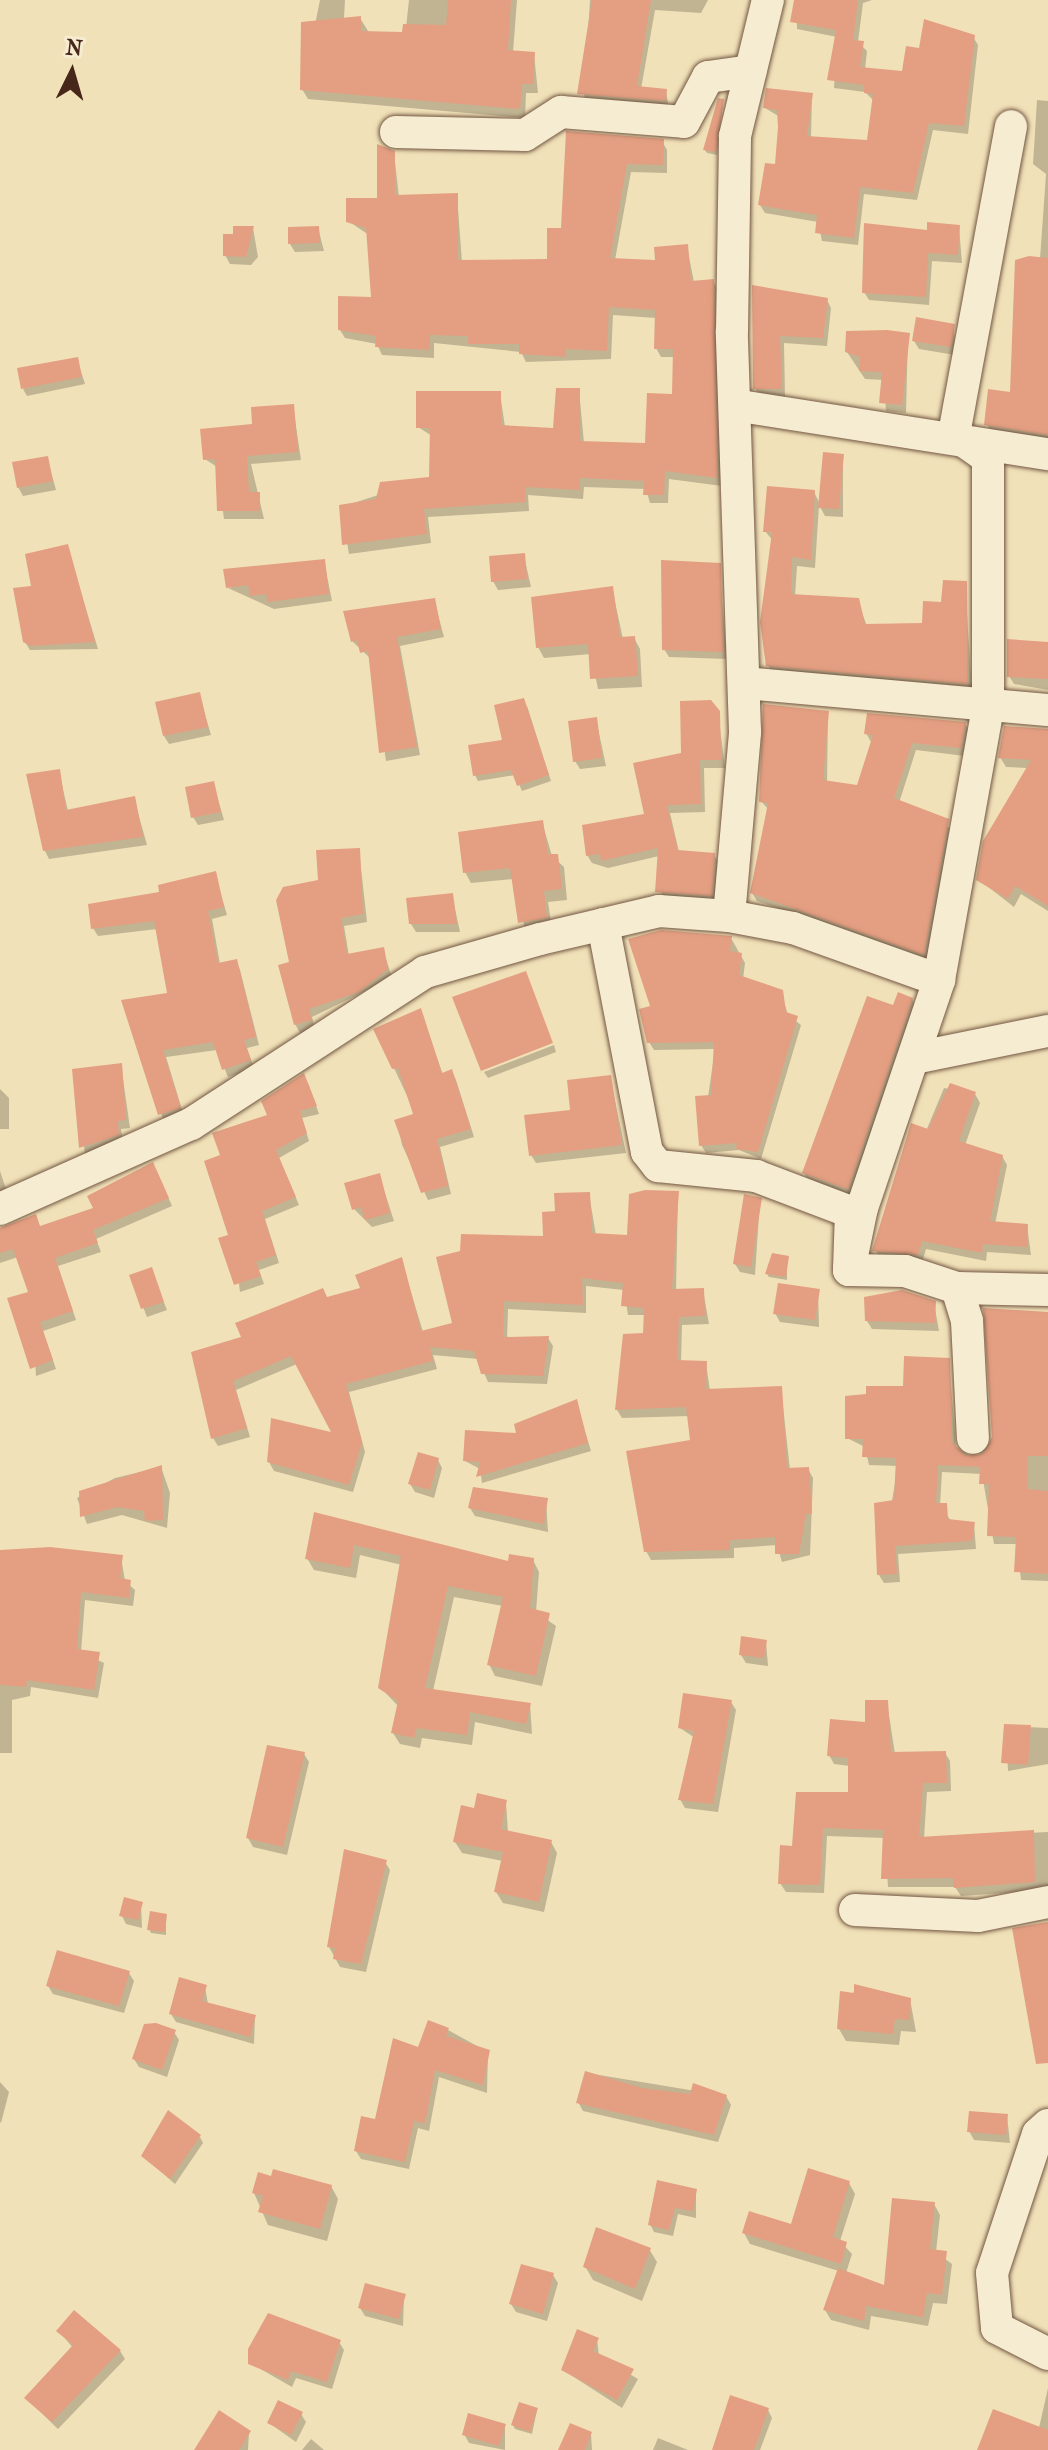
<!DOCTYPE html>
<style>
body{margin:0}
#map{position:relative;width:1048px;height:2450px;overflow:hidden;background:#f1e1b8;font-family:"IM FELL French Canon",serif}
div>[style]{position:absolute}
.shadow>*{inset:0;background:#0003}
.building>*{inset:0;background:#e49f82}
.roads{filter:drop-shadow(0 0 2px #725642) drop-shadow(0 0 2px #725642)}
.minor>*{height:32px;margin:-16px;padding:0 16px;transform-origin:16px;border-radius:16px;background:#f6ecd1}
span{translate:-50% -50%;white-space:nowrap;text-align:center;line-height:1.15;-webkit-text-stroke:7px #f6ecd1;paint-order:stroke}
.north{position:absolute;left:32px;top:32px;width:80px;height:80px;-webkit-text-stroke:6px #f6ecd1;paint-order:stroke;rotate:5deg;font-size:22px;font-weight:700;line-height:32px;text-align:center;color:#48271b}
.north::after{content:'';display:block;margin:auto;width:28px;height:36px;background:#48271b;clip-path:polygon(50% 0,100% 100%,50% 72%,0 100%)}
</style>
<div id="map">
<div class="shadow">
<i style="clip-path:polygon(320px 0,345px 0,344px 18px,360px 18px,400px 83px,409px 0,517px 0,513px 52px,534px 54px,538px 93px,526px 93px,525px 118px,308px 99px,302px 89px)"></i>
<i style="clip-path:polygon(590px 0,708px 0,701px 13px,655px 10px,641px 89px,666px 91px,669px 109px,584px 102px)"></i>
<i style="clip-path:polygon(796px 0,872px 0,863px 3px,858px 42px,867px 51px,865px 70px,904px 73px,921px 50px,973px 37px,978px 45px,968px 134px,933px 130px,917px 200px,864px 194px,858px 245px,822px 241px,818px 222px,765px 213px,760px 205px,777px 166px,780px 117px,765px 108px,812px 94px,811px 138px,868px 142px,874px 101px,865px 92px,834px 88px,837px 37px,797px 29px)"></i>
<i style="clip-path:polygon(1037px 100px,1048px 101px,1048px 444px,992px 434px,987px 424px,1012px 394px,1040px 259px,1046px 174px,1033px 164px)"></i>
<i style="clip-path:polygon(723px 101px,717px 155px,707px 153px,705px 150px)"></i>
<i style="clip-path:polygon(568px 134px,662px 141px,667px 150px,667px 173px,631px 172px,615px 260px,657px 262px,687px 247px,694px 282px,713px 281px,718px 290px,722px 486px,669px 479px,668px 503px,650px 503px,646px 489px,584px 487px,583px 499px,528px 495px,529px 511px,428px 517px,431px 543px,349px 554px,341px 507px,431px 478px,432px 436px,418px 427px,500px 393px,505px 427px,555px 430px,579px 390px,584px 443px,647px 445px,674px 397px,674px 357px,661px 357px,656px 348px,656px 318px,613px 315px,611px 359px,526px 362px,521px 352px,434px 343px,434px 358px,382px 355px,377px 344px,345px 338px,340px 330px,374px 299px,369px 235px,348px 221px,379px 200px,394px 153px,399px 197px,457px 195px,462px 262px,549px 261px,562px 230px)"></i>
<i style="clip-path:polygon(959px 227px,962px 263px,932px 261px,929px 305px,869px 300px,864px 292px,929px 232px)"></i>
<i style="clip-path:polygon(253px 228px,258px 257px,251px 265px,230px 264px,225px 255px)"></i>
<i style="clip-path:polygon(318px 228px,324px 251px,295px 252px,290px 244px)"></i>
<i style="clip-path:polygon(754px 288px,827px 300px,831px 308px,827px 346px,784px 343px,785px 397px,760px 396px,755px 388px)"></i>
<i style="clip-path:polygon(954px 325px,955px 355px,919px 349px,914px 341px)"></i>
<i style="clip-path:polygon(908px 335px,906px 413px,886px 411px,884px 380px,865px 379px,847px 352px)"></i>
<i style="clip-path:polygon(77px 359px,85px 384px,27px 396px,23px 389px)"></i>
<i style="clip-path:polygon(293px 406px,301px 460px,251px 464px,264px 519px,224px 519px,217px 467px,205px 459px)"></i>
<i style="clip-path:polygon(843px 455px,843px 517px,825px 516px,819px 505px,815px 568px,797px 566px,795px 596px,857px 600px,867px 626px,924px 625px,965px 583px,972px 692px,773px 675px,768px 665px,773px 541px,765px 531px,814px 492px,820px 504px)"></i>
<i style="clip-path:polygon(47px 458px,56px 490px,23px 496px,18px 487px)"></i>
<i style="clip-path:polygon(67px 546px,98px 649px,30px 650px,25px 642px)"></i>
<i style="clip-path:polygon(524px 556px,531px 587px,498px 590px,493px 581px)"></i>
<i style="clip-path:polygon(324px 561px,332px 601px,274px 609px,228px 588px)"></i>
<i style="clip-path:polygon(719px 565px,727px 659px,669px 657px,664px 649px)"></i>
<i style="clip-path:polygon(612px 588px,623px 639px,634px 638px,640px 649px,642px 687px,598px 689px,591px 654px,544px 658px,538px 647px)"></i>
<i style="clip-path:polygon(434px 600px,444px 637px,400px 646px,420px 755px,386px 761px,371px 659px,352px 641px)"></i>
<i style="clip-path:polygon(1048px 647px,1048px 690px,1014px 684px,1009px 676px)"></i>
<i style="clip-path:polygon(199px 694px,211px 735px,169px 744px,164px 736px)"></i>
<i style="clip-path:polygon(527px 706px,551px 781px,522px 791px,515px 775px,478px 781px,475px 775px)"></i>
<i style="clip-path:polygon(718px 712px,725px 768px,704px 768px,705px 812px,670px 813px,679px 852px,714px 855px,719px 863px,715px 903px,662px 900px,659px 856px,608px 868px,592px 863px,587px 855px,646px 816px)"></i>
<i style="clip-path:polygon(828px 713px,827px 783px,858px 787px,871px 742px,866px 733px,965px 724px,970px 732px,965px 756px,916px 750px,899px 803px,952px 829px,928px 961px,757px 901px,752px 893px,769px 810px,761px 801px)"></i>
<i style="clip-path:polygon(596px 719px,606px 766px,580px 769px,575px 761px)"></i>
<i style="clip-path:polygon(1048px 731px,1048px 911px,1021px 894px,1014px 907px,978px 879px,1028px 768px,1006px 767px,1000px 757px)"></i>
<i style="clip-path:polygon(59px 772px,68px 811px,134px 799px,147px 845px,49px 859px,45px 851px)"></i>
<i style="clip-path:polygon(213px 783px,224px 820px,198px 825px,193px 817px)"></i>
<i style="clip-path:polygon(542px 822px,552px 856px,564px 867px,567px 900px,548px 902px,552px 929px,526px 934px,514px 879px,471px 883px,465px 872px)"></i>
<i style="clip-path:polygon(359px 850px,367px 922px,344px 926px,349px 956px,383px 949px,392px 978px,312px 1017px,315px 1029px,300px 1033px,295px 1024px,320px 881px)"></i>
<i style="clip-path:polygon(215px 874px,227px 915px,212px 919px,220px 964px,236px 962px,240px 970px,259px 1045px,247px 1048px,254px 1068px,228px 1077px,217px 1050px,166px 1057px,184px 1116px,164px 1122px,124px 1002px,169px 995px,157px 929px,98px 936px,93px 928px)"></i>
<i style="clip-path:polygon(452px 895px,460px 932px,416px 932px,411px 924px)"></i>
<i style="clip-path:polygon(731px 938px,745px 963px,743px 979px,781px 992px,788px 1015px,801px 1025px,761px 1159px,739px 1150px,706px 1153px,701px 1145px,715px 1049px,654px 1050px,649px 1042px,653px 1007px)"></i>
<i style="clip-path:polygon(912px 999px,916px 1007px,852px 1196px,809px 1181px,804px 1173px,894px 1008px)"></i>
<i style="clip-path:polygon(420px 1010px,443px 1075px,452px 1072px,456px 1080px,474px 1137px,440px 1147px,451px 1194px,428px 1200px,402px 1145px,397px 1121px,416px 1115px,394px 1068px)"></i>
<i style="clip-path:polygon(554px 1045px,556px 1052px,488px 1078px,484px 1072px)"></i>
<i style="clip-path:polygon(121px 1065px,130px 1128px,121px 1129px,123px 1143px,85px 1155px,75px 1070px)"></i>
<i style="clip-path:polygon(610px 1077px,626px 1153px,536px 1163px,531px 1155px)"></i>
<i style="clip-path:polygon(308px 1083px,319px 1114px,302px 1118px,309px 1141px,279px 1158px,299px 1205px,265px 1219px,279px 1263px,259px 1270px,264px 1284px,240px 1292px,223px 1156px)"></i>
<i style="clip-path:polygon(944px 1088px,975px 1094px,980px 1103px,965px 1145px,1002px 1156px,1007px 1165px,995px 1224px,1027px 1226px,1031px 1255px,987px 1252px,986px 1261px,926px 1249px,922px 1263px,881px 1259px,876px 1251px)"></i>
<i style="clip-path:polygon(0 1089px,9px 1098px,9px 1129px,0 1129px)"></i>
<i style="clip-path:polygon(0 1171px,9px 1198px,0 1201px)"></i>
<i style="clip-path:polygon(157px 1172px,172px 1206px,96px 1239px,101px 1252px,58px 1266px,76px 1320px,43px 1331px,56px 1369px,36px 1376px,31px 1293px,18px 1257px,0 1263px,0 1228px,39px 1229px,95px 1210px)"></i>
<i style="clip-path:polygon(379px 1175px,394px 1221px,372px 1227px,354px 1209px)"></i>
<i style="clip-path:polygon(678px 1193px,676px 1291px,703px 1290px,709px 1324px,682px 1325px,681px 1362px,706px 1363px,710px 1391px,781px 1388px,790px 1470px,808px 1469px,813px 1478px,810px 1555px,782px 1562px,777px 1545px,734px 1548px,734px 1558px,651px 1560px,646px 1551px,692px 1442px,689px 1416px,622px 1418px,617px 1410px,645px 1335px,646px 1315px,628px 1315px,624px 1290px,586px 1286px,586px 1313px,508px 1309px,507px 1339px,548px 1338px,553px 1346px,547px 1384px,488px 1382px,478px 1359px,433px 1355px,437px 1369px,349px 1392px,365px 1452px,353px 1492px,274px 1471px,269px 1462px,335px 1435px,297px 1364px,236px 1390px,250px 1437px,218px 1446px,213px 1438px,244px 1339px,362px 1290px,401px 1259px,423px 1332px,455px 1324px,545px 1238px,557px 1213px,589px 1194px,596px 1235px,629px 1237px)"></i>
<i style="clip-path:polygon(760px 1200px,755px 1275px,740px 1272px,735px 1264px)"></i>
<i style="clip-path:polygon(787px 1257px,787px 1280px,769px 1277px,767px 1274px)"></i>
<i style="clip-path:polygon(151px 1270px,167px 1310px,147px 1317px,131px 1276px)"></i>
<i style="clip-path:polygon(818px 1291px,819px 1327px,780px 1322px,775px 1313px)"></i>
<i style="clip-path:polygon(934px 1303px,939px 1331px,872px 1329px,867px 1321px)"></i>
<i style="clip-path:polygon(1048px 1318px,1048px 1581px,1021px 1580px,1017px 1544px,994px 1544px,982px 1474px,942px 1472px,940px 1505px,951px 1521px,974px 1524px,976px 1549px,898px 1554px,900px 1582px,884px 1583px,879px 1575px,898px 1466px,869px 1465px,865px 1447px,847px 1438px,949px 1360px,956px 1447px,975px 1459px,994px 1438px)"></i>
<i style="clip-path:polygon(576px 1401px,591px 1451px,482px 1483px,480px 1469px,465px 1461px)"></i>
<i style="clip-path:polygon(438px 1460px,442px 1468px,434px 1498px,415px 1492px,410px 1484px)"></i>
<i style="clip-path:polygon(161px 1467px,170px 1493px,167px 1528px,122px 1515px,87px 1524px,77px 1498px,115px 1478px)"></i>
<i style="clip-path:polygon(546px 1499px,548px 1532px,475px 1516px,470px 1508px)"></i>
<i style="clip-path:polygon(316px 1515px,510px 1563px,533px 1560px,539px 1572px,536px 1612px,556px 1626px,542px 1686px,495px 1676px,489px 1664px,503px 1606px,454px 1597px,433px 1691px,530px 1704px,532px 1734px,475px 1722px,472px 1745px,422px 1738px,420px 1748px,400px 1744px,393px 1733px,399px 1707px,380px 1687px,402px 1565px,360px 1555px,356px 1578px,314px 1570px,307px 1558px)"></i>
<i style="clip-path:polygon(0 1551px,121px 1557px,125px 1581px,135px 1590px,133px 1606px,85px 1600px,81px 1652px,104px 1663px,98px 1698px,31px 1687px,30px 1696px,12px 1700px,12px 1753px,0 1753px)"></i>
<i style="clip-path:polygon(766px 1642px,768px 1666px,746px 1663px,741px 1655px)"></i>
<i style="clip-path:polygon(731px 1702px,736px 1710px,718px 1812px,685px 1808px,680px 1799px,695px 1738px,680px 1728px)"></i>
<i style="clip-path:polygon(887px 1702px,895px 1754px,945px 1753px,950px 1761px,951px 1791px,927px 1792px,924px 1838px,1048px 1832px,1048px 1890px,961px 1896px,955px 1887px,888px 1887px,885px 1838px,827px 1836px,824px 1893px,786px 1892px,780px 1883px,794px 1848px,850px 1794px,850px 1766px,834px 1764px,829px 1755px)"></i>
<i style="clip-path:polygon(1006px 1726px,1048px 1728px,1048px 1764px,1008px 1771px)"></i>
<i style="clip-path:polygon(304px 1754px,309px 1762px,287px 1855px,253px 1847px,248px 1838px)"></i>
<i style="clip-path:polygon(506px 1802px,508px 1833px,551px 1842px,557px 1853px,544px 1912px,503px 1903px,496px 1892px,503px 1861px,462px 1853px,455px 1842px,475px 1810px)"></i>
<i style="clip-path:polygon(385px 1862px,390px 1870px,366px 1972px,340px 1967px,329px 1947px)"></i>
<i style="clip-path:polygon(141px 1904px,142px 1928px,126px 1924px,122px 1916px)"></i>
<i style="clip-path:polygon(166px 1916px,166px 1935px,151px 1933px,149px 1929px)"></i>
<i style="clip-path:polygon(129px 1973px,134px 1981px,124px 2013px,53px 1994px,48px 1986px)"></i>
<i style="clip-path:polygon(856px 1986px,910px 1999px,916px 2032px,901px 2031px,899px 2045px,846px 2041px,839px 2029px)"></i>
<i style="clip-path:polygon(205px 1987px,208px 2004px,255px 2016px,254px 2044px,176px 2022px,171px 2014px)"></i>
<i style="clip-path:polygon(448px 2030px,488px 2052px,487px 2093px,439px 2077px,429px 2131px,418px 2128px,409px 2169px,361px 2159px,356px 2151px,419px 2050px)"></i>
<i style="clip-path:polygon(174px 2032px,179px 2040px,167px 2077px,139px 2067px,134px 2059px)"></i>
<i style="clip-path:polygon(587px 2073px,726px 2096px,731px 2105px,718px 2142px,583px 2111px,578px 2102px)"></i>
<i style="clip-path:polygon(0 2082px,9px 2092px,1px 2123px,0 2122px)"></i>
<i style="clip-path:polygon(1007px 2116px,1010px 2143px,974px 2140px,969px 2131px)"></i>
<i style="clip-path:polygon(200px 2137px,203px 2143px,175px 2184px,143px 2156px)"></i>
<i style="clip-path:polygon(849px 2183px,855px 2194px,840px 2241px,852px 2254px,846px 2273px,886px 2288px,934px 2204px,940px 2215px,936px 2252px,952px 2264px,947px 2304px,933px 2303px,928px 2326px,871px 2316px,869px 2330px,831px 2320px,825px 2310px,839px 2271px,750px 2244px,744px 2233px,792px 2226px)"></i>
<i style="clip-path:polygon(331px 2186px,338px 2199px,327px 2241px,268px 2225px,254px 2193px)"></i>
<i style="clip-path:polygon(696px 2190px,696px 2218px,678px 2214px,673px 2236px,654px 2232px,650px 2224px)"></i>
<i style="clip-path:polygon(649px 2249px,657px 2262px,642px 2301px,593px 2280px,585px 2266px)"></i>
<i style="clip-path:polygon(553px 2275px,558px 2283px,547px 2321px,516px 2312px,511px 2304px)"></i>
<i style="clip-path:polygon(404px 2296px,403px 2326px,365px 2316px,360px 2308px)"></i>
<i style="clip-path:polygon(59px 2331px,120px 2351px,125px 2359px,58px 2429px,27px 2399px,73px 2348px)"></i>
<i style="clip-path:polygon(597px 2339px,599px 2356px,638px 2379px,622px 2408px,563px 2370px)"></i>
<i style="clip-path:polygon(339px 2342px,344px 2350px,332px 2389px,296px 2378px,292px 2387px,250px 2363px)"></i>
<i style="clip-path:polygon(1048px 2388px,1048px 2450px,983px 2450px,1039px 2428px)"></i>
<i style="clip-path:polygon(537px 2410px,532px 2434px,515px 2429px,513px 2425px)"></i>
<i style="clip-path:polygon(768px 2410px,772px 2418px,760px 2450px,714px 2450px)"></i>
<i style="clip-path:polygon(301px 2414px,306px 2422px,296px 2442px,269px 2423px)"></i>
<i style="clip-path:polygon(505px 2425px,505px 2450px,469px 2443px,464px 2434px)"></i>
<i style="clip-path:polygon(249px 2432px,248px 2450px,196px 2450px)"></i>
<i style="clip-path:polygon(591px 2434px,592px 2450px,560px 2450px)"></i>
<i style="clip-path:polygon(658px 2438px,688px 2450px,653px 2450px)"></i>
<i style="clip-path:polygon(311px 2439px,324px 2450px,302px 2450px)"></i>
</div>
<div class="building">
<i style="clip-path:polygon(448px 0,511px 0,508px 50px,535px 52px,533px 84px,522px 84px,520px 109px,300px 90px,301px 22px,361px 16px,361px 31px,402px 32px,403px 24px,446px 25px)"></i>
<i style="clip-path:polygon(592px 0,651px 0,637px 86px,667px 89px,666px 101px,577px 94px)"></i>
<i style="clip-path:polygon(794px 0,858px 0,853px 40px,864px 41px,860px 67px,902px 71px,906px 46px,919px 48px,924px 19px,975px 35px,964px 126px,929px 123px,913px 193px,860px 187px,854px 238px,815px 233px,817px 215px,758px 205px,765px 163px,775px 164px,778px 127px,777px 110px,763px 108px,766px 88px,813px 93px,807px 136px,867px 140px,873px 94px,864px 93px,864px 85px,827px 80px,836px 30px,790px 22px)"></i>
<i style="clip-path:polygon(718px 98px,724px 99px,716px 152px,703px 150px)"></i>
<i style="clip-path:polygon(566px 131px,664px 139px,663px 165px,627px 164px,610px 258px,655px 260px,654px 247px,688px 244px,691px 281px,714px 279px,718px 478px,665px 471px,664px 495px,643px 495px,644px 481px,580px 478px,579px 490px,525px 487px,526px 502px,424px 509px,427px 534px,342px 545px,339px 505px,376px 499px,380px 482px,429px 477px,430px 428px,416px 428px,416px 391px,501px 391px,501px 425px,553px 428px,556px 388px,580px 388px,580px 441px,645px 443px,647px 393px,672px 394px,673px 349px,654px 349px,655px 310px,609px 307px,607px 351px,566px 349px,566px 357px,519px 354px,519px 344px,468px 344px,468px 336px,430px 335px,430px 350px,375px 347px,376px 336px,338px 330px,338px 296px,371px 297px,366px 228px,346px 222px,346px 198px,377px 198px,377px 144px,395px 151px,395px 195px,458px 193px,458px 260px,547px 259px,547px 228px,561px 228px)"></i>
<i style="clip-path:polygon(927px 222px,960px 225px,958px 255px,928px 253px,926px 297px,862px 293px,864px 223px,927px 230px)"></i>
<i style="clip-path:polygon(233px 226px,254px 226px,246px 257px,223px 256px,223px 234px,233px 234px)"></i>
<i style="clip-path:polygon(319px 226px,320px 243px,288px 244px,288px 227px)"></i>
<i style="clip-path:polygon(1029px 256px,1048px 258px,1048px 435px,984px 425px,988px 389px,1010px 392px,1015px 260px)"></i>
<i style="clip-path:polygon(752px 285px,828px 298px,823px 338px,780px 336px,782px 389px,753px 389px)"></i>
<i style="clip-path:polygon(916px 317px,955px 324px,951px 347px,912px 341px)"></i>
<i style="clip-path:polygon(887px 330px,910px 333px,902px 405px,879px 403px,882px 372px,859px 371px,860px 357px,845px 352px,846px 331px)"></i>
<i style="clip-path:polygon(78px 357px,82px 377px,21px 389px,17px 368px)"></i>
<i style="clip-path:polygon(294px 404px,298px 452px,247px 456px,249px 492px,260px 492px,260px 511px,217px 511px,215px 459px,203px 460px,200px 429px,252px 424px,251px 407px)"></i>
<i style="clip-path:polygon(823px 452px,844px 454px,839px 509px,818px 508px)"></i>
<i style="clip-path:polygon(48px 456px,53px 481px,17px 488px,12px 462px)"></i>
<i style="clip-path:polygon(767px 486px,815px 490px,811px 560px,792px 557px,791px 594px,859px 598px,865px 624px,922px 623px,923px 601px,941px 602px,943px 580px,967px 581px,968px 684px,766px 666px,760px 622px,772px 532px,763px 532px)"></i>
<i style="clip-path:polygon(68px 544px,95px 642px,31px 646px,23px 642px,13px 588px,31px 586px,25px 554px)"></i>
<i style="clip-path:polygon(525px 553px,527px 579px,491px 582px,489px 556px)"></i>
<i style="clip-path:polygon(325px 559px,329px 594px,268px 602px,266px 594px,250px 596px,248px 585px,226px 588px,223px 569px)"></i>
<i style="clip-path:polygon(661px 560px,721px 563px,723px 652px,662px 650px)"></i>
<i style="clip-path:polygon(613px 586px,620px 637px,635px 636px,638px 676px,590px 679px,588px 644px,536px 648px,531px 597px)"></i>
<i style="clip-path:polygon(435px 598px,441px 629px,397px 637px,417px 747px,379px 753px,368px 651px,360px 653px,357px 640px,351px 642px,343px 611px)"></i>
<i style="clip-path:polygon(1007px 639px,1048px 642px,1048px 679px,1007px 677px)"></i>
<i style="clip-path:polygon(200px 692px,208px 727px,163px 736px,155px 702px)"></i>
<i style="clip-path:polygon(524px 698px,549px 775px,517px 786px,511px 770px,473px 776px,468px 745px,502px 740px,494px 705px)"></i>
<i style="clip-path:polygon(711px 700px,720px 711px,721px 760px,700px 760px,701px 804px,667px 805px,678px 850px,715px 853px,712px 896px,655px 892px,658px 848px,601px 861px,600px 854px,586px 856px,582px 825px,644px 814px,633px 763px,681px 753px,680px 701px)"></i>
<i style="clip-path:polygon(763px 704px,829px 711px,823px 780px,857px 785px,873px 735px,864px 734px,867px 713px,966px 722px,961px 748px,912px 743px,894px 798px,949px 819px,924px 955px,750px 893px,768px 803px,759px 802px)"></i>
<i style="clip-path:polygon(597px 717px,602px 758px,573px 762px,568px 721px)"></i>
<i style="clip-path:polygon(1004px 726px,1048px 729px,1048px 906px,1015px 886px,1008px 899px,976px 880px,983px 841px,1031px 760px,998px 758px)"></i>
<i style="clip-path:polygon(60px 769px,66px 810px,135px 796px,143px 837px,43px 851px,26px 774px)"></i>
<i style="clip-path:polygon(214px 781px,221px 812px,191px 818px,185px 787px)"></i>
<i style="clip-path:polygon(543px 820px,548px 854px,558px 854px,562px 889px,544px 891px,547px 918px,518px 923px,510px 868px,463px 873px,458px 832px)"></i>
<i style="clip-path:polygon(360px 848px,363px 914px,341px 918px,347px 954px,384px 947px,388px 969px,359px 992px,309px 1009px,312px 1020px,294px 1025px,278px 965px,289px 962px,276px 900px,283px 887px,318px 880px,316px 850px)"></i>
<i style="clip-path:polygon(216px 871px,224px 907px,208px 911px,218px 963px,237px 959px,256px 1037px,244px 1040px,251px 1060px,222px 1070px,213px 1042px,163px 1050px,181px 1108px,158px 1115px,121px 1000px,167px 993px,154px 921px,91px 929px,88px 904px,159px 892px,158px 885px)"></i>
<i style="clip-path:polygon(453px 893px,457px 924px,409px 924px,406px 898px)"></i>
<i style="clip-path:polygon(661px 930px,732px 936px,730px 951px,742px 953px,739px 975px,783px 990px,786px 1012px,798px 1016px,758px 1152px,736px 1149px,737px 1143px,699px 1146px,695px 1096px,711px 1095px,714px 1042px,647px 1043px,639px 1009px,650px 1006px,628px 939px)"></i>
<i style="clip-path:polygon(526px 971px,553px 1043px,481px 1071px,452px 997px)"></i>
<i style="clip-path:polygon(898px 992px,913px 998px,848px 1189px,802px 1173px,867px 996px,893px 1005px)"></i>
<i style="clip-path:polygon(421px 1008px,442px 1073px,452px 1069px,471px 1129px,437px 1139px,448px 1186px,421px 1193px,394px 1120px,413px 1114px,398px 1068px,392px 1069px,373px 1029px)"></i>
<i style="clip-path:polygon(122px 1063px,126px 1120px,118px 1121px,119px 1135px,79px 1148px,72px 1069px)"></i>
<i style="clip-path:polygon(304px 1073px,317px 1106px,300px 1111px,307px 1133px,276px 1150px,296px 1197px,262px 1211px,276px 1255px,256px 1262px,261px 1276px,234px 1285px,218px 1238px,228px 1235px,204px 1161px,220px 1155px,212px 1133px,267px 1115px,261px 1101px)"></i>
<i style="clip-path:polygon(611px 1075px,622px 1145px,529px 1156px,524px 1115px,570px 1110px,567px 1080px)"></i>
<i style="clip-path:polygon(950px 1083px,976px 1092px,959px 1141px,1003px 1155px,990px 1221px,1028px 1224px,1027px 1247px,983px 1244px,982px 1253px,922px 1241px,918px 1255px,872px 1251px,911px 1123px,928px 1129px)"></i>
<i style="clip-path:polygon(153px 1162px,169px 1198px,93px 1230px,98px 1243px,55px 1258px,73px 1311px,40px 1322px,53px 1360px,30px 1369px,7px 1298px,28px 1292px,13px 1249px,0 1253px,0 1228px,36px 1214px,40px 1226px,93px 1208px,87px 1196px)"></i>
<i style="clip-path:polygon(380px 1173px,390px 1213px,365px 1220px,361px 1207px,352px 1210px,344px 1183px)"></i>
<i style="clip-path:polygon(645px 1190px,679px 1191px,672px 1289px,704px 1288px,705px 1316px,679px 1317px,677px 1360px,707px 1361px,706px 1389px,782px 1386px,787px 1468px,809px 1467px,812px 1514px,806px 1514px,799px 1554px,775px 1554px,775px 1537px,730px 1540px,730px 1550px,644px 1552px,626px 1451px,690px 1440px,686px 1407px,615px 1410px,623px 1334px,643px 1333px,644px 1308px,621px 1306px,623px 1283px,582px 1278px,583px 1305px,504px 1301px,503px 1337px,549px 1336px,543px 1376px,481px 1374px,474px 1351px,430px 1347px,433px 1361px,346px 1384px,362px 1442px,349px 1485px,267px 1462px,271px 1418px,331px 1432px,291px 1356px,233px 1381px,247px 1428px,211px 1439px,191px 1352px,241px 1337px,235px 1323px,323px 1288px,327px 1297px,360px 1288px,355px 1275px,402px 1257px,421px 1331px,452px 1323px,436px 1257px,460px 1251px,461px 1234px,543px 1236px,542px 1212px,555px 1211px,554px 1193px,590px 1192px,592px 1233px,627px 1235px,629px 1194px)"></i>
<i style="clip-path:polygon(744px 1194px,762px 1198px,751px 1267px,733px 1264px)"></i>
<i style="clip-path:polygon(772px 1253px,789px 1256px,786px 1277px,765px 1274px)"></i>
<i style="clip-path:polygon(152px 1267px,164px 1302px,141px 1309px,129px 1275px)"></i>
<i style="clip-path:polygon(778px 1283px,820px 1289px,815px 1320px,773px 1314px)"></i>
<i style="clip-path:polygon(902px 1290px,936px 1301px,935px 1323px,865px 1321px,864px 1297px)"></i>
<i style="clip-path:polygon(983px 1308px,1048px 1312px,1048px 1456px,1027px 1456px,1027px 1489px,1048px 1491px,1048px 1574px,1014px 1572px,1016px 1537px,987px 1536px,989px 1484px,979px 1484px,980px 1467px,938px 1465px,936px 1503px,947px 1503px,948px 1519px,975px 1522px,972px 1541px,895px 1546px,897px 1574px,877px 1575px,874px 1503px,894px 1500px,896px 1458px,862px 1457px,863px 1439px,845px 1439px,845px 1396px,866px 1394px,866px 1386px,903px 1386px,904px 1356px,950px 1358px,952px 1442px,965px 1455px,983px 1454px,992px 1437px)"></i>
<i style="clip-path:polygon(577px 1399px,588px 1443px,476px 1477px,480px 1462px,463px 1461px,465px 1430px,516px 1433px,514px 1424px)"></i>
<i style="clip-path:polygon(418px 1452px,439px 1458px,430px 1490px,408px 1484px)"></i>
<i style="clip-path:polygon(162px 1465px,163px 1520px,145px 1521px,144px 1511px,117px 1507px,80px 1517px,79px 1491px)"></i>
<i style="clip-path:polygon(473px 1487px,548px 1498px,544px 1524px,468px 1508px)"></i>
<i style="clip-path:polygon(314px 1512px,508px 1561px,509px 1554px,534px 1558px,530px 1608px,550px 1613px,536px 1676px,487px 1665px,503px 1597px,448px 1586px,425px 1688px,531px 1703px,526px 1724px,470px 1712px,467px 1735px,417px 1728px,414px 1738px,391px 1733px,398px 1701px,378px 1688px,401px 1556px,354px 1545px,350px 1568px,305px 1559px)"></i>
<i style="clip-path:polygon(50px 1547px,123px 1555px,120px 1578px,131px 1580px,129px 1598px,81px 1592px,77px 1649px,100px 1652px,94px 1690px,27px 1680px,26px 1687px,0 1685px,0 1550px)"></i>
<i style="clip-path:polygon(741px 1636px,767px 1640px,764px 1658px,739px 1655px)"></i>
<i style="clip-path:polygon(683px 1693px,732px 1700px,713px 1804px,678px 1800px,694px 1731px,678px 1728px)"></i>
<i style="clip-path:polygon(865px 1700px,888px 1700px,891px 1752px,946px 1751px,947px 1783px,923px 1783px,919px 1837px,1034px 1830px,1035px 1882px,954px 1888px,953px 1878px,881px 1879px,883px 1830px,823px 1828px,820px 1885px,778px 1884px,780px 1845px,792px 1846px,796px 1792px,848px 1792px,848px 1758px,827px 1756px,830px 1719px,865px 1722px)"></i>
<i style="clip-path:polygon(1004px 1724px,1031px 1725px,1028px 1765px,1001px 1763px)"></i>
<i style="clip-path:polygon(267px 1745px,305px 1752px,283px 1847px,246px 1838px)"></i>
<i style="clip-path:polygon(477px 1793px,507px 1800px,501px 1829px,552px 1840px,539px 1902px,494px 1892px,503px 1852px,453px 1842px,461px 1805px,474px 1808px)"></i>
<i style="clip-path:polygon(344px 1849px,387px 1860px,361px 1964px,333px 1959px,335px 1948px,327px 1947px)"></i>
<i style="clip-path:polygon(124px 1897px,143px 1902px,138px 1920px,119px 1916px)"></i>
<i style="clip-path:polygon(150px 1911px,167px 1914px,165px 1932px,147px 1930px)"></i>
<i style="clip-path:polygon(1048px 1922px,1048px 2063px,1036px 2064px,1012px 1928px)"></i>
<i style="clip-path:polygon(57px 1950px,130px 1971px,119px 2006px,46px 1986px)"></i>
<i style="clip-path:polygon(179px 1977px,207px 1985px,202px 2001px,256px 2015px,250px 2037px,169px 2014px)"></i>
<i style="clip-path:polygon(854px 1984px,911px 1998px,910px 2020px,895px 2019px,893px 2034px,837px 2029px,840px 1991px,854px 1993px)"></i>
<i style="clip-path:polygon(428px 2020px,449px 2028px,446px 2036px,490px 2050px,483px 2085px,435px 2070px,425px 2123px,414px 2121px,405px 2162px,354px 2151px,361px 2116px,375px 2119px,393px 2038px,418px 2047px)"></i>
<i style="clip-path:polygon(156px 2023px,176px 2030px,162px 2070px,132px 2059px,144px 2024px)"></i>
<i style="clip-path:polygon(585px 2071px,642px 2088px,690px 2094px,693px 2083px,727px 2095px,714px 2135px,576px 2103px)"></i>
<i style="clip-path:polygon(168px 2110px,201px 2135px,170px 2179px,141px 2156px)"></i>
<i style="clip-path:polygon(969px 2111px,1008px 2114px,1006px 2135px,967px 2132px)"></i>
<i style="clip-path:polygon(808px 2168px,850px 2181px,833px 2237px,847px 2242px,841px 2264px,742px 2233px,749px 2211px,791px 2224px)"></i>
<i style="clip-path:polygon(273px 2169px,332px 2185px,320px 2229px,258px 2212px,263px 2196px,252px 2193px,258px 2172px,271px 2176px)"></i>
<i style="clip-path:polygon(657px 2180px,697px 2189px,693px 2211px,675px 2208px,669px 2230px,648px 2225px)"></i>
<i style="clip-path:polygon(892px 2198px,935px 2202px,930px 2249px,947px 2251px,942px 2295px,927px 2293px,923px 2317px,866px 2306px,864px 2321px,823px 2310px,838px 2268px,884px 2285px)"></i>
<i style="clip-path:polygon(596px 2227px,651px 2248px,635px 2289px,583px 2267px)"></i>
<i style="clip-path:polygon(521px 2264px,554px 2273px,543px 2314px,509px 2304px)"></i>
<i style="clip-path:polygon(365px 2283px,406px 2294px,399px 2319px,358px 2308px)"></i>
<i style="clip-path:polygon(74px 2310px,121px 2350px,52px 2422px,24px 2398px,73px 2345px,56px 2331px)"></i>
<i style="clip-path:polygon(268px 2313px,341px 2340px,327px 2382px,291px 2371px,288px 2380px,248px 2364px,248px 2349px)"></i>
<i style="clip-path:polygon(577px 2329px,599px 2338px,593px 2351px,634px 2369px,617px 2400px,561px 2370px)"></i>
<i style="clip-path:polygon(730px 2395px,769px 2408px,754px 2450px,712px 2450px)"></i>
<i style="clip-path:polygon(278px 2400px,303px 2412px,291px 2435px,267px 2423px)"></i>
<i style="clip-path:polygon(519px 2402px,538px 2408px,530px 2432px,511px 2425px)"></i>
<i style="clip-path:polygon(993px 2409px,1048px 2430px,1048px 2450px,977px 2450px)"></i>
<i style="clip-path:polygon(219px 2410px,251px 2431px,239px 2450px,194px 2450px)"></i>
<i style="clip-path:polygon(468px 2413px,506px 2424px,499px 2446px,462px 2435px)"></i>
<i style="clip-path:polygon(570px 2423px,592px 2432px,585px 2450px,558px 2450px)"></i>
</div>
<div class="roads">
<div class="minor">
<i style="left:396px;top:132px;width:129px;rotate:1.3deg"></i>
<i style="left:525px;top:135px;width:43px;rotate:-32.6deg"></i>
<i style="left:561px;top:112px;width:123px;rotate:4.6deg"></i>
<i style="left:684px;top:122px;width:51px;rotate:-61.9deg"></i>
<i style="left:708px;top:77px;width:43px;rotate:-7.9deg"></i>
<i style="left:740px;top:406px;width:312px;rotate:8.9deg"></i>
<i style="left:954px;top:434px;width:313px;rotate:-79.5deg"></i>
<i style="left:745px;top:683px;width:304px;rotate:5.1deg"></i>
<i style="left:729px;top:916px;width:185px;rotate:-85deg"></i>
<i style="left:745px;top:732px;width:401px;rotate:-91.9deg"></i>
<i style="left:732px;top:331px;width:195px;rotate:-89.1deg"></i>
<i style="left:735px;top:136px;width:140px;rotate:-76.4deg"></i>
<i style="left:603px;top:924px;width:232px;rotate:79.1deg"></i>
<i style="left:647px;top:1152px;width:18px;rotate:52deg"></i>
<i style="left:658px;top:1166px;width:99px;rotate:5.8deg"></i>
<i style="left:756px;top:1176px;width:102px;rotate:20.8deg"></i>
<i style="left:851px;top:1212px;width:58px;rotate:92deg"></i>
<i style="left:849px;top:1270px;width:56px;rotate:1deg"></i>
<i style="left:905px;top:1271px;width:55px;rotate:18.1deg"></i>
<i style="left:957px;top:1288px;width:91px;rotate:1.3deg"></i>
<i style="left:915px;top:1058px;width:136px;rotate:-11.5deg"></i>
<i style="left:0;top:1209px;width:209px;rotate:-24deg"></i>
<i style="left:191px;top:1124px;width:279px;rotate:-33deg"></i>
<i style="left:425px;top:972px;width:120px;rotate:-16deg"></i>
<i style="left:540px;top:939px;width:122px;rotate:-13.2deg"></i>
<i style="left:659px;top:911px;width:70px;rotate:4.1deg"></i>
<i style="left:729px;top:916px;width:65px;rotate:10.6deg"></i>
<i style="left:793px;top:928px;width:155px;rotate:19.6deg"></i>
<i style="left:849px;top:1270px;width:63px;rotate:-78.2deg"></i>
<i style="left:862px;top:1208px;width:241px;rotate:-71.3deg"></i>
<i style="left:939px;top:980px;width:276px;rotate:-79.8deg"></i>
<i style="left:988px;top:708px;width:250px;rotate:-90deg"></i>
<i style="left:988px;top:458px;width:42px;rotate:-144.8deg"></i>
<i style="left:957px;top:1288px;width:34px;rotate:73deg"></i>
<i style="left:967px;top:1321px;width:117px;rotate:87.1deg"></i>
<i style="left:855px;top:1910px;width:123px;rotate:2.8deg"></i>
<i style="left:978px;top:1916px;width:71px;rotate:-11.3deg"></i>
<i style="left:1048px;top:2125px;width:13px;rotate:138deg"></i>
<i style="left:1038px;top:2134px;width:146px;rotate:108.3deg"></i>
<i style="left:992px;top:2273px;width:55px;rotate:84.8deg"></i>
<i style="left:997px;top:2328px;width:57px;rotate:27deg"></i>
</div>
</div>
<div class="north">N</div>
</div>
